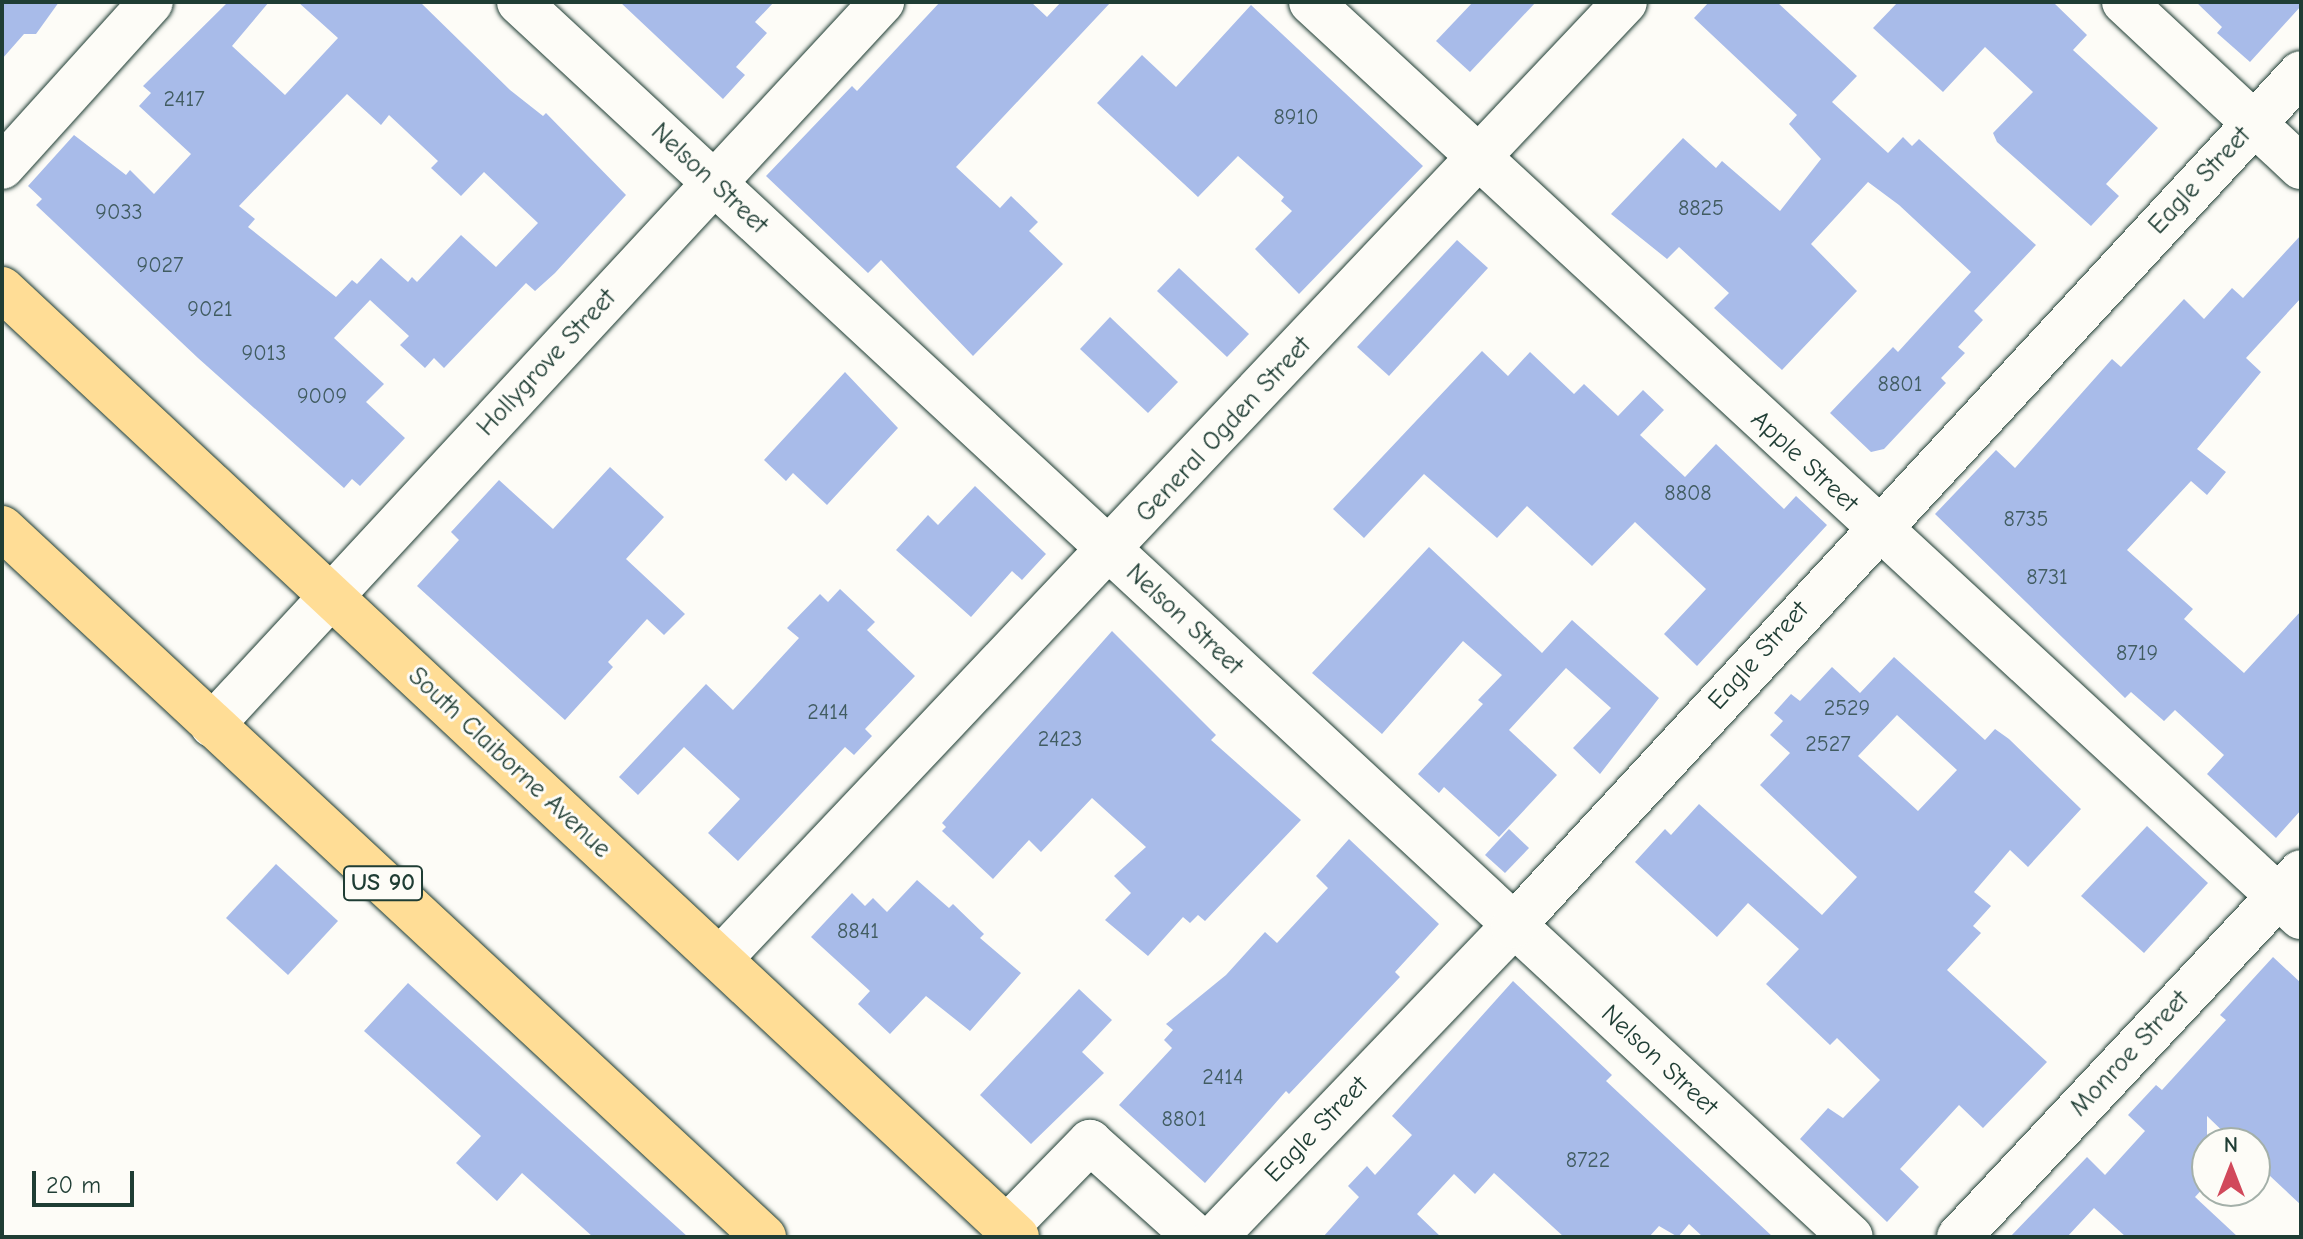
<!DOCTYPE html>
<style>
body{margin:0}
#map{position:relative;width:2303px;height:1239px;overflow:hidden;background:#fdfcf7;font-family:"Comic Neue",sans-serif}
div>[style]{position:absolute}
.building>*{inset:0;background:#a8bbe9}
.roads{filter:drop-shadow(0 0 2px #1f3d34) drop-shadow(0 0 2px #1f3d34)}
.minor>*{height:44px;margin:-22px;padding:0 22px;transform-origin:22px;border-radius:22px;background:#fdfcf7}
.major>*{height:44px;margin:-22px;padding:0 22px;transform-origin:22px;border-radius:22px;background:#ffdd96}
span{translate:-50% -50%;white-space:nowrap;text-align:center;line-height:1.15;-webkit-text-stroke:6px #fdfcf7;paint-order:stroke}
.number-label{font-size:22px;color:#415c61}
.number-label span{-webkit-text-stroke-width:0}
.shield-label span{padding:2px 6px;background:#fdfcf7;border:2px solid;border-radius:6px;-webkit-text-stroke-width:0}
.shield-label{font-size:24px;color:#1f3d34;font-weight:700}
.street-label{font-size:26px;color:#1f3d34}
.frame{position:absolute;inset:0;border:4px solid #1f3d34;pointer-events:none}
.north{position:absolute;left:2191px;top:1127px;width:80px;height:80px;box-sizing:border-box;background:#fdfcf7;border:2px solid #a4b0a9;border-radius:50%;rotate:0deg;font-size:22px;font-weight:700;line-height:32px;text-align:center;color:#1f3d34}
.north::after{content:'';display:block;margin:auto;width:28px;height:36px;background:#d1495b;clip-path:polygon(50% 0,100% 100%,50% 72%,0 100%)}
.scale{position:absolute;left:32px;top:1171px;width:102px;height:36px;box-sizing:border-box;border:4px solid #1f3d34;border-top:0;padding-left:10px;font-size:24px;line-height:28px;white-space:nowrap;color:#1f3d34;-webkit-text-stroke:6px #fdfcf7;paint-order:stroke}
</style>
<div id="map">
<div class="building">
<i style="clip-path:polygon(2px 2px,59px 2px,36px 34px,24px 34px,2px 59px)"></i>
<i style="clip-path:polygon(evenodd,228px 2px,269px 2px,232px 46px,285px 95px,338px 38px,298px 2px,420px 2px,510px 90px,543px 116px,546px 113px,626px 195px,555px 273px,535px 291px,526px 283px,444px 368px,434px 358px,425px 368px,400px 345px,409px 336px,370px 300px,334px 338px,384px 384px,366px 402px,405px 438px,360px 486px,352px 479px,344px 488px,198px 358px,36px 205px,42px 199px,28px 186px,74px 135px,126px 175px,130px 170px,154px 194px,191px 154px,139px 106px,151px 93px,143px 86px,228px 2px,347px 94px,381px 125px,389px 115px,438px 161px,431px 168px,461px 196px,484px 172px,538px 223px,496px 267px,461px 235px,417px 282px,412px 277px,408px 282px,381px 258px,357px 284px,352px 280px,336px 297px,248px 227px,255px 219px,239px 206px,347px 94px)"></i>
<i style="clip-path:polygon(620px 2px,774px 2px,755px 22px,767px 33px,736px 67px,745px 75px,723px 99px)"></i>
<i style="clip-path:polygon(940px 2px,1031px 2px,1047px 17px,1061px 2px,1111px 2px,956px 167px,1000px 208px,1011px 196px,1038px 222px,1029px 231px,1063px 264px,973px 356px,881px 260px,868px 273px,766px 176px,852px 86px,857px 91px)"></i>
<i style="clip-path:polygon(1473px 2px,1536px 2px,1470px 72px,1436px 41px)"></i>
<i style="clip-path:polygon(1709px 2px,1777px 2px,1857px 76px,1832px 102px,1888px 153px,1903px 137px,1912px 146px,1919px 139px,2036px 245px,1974px 311px,1983px 320px,1958px 347px,1965px 353px,1941px 378px,1946px 383px,1884px 449px,1871px 452px,1830px 413px,1893px 347px,1898px 352px,1971px 272px,1899px 205px,1868px 182px,1811px 244px,1857px 291px,1782px 370px,1714px 308px,1729px 293px,1679px 247px,1667px 259px,1611px 214px,1683px 138px,1716px 168px,1722px 161px,1780px 211px,1821px 159px,1789px 124px,1797px 115px,1694px 18px)"></i>
<i style="clip-path:polygon(1898px 2px,2053px 2px,2087px 35px,2073px 50px,2158px 128px,2106px 184px,2119px 196px,2091px 226px,1997px 142px,1993px 133px,2033px 92px,1985px 47px,1943px 92px,1873px 28px)"></i>
<i style="clip-path:polygon(2196px 2px,2301px 2px,2301px 6px,2250px 62px,2217px 33px,2222px 27px)"></i>
<i style="clip-path:polygon(1251px 5px,1423px 166px,1299px 294px,1255px 249px,1292px 211px,1281px 201px,1284px 197px,1238px 156px,1198px 197px,1097px 103px,1142px 55px,1176px 87px)"></i>
<i style="clip-path:polygon(2301px 235px,2301px 298px,2246px 358px,2261px 372px,2197px 449px,2226px 472px,2207px 495px,2191px 481px,2127px 550px,2193px 609px,2184px 619px,2244px 673px,2301px 611px,2301px 810px,2276px 838px,2207px 774px,2224px 755px,2175px 710px,2164px 721px,2131px 692px,2125px 698px,1935px 514px,1996px 450px,2015px 468px,2112px 359px,2121px 367px,2184px 299px,2204px 319px,2232px 288px,2243px 298px)"></i>
<i style="clip-path:polygon(1457px 240px,1488px 268px,1389px 376px,1357px 347px)"></i>
<i style="clip-path:polygon(1179px 268px,1249px 334px,1227px 357px,1157px 291px)"></i>
<i style="clip-path:polygon(1110px 317px,1178px 382px,1148px 413px,1080px 349px)"></i>
<i style="clip-path:polygon(1482px 351px,1508px 376px,1530px 352px,1574px 394px,1584px 384px,1618px 416px,1643px 390px,1664px 410px,1640px 435px,1685px 477px,1716px 444px,1784px 509px,1796px 496px,1827px 525px,1697px 666px,1664px 634px,1706px 589px,1635px 522px,1592px 566px,1527px 506px,1497px 538px,1424px 474px,1364px 538px,1333px 509px)"></i>
<i style="clip-path:polygon(845px 372px,898px 428px,827px 505px,793px 473px,786px 481px,764px 460px)"></i>
<i style="clip-path:polygon(610px 467px,664px 517px,626px 559px,685px 614px,664px 635px,647px 619px,608px 662px,613px 667px,565px 720px,417px 586px,459px 540px,451px 532px,499px 480px,553px 529px)"></i>
<i style="clip-path:polygon(975px 486px,1046px 554px,1022px 580px,1012px 571px,971px 617px,896px 550px,928px 515px,938px 525px)"></i>
<i style="clip-path:polygon(1429px 547px,1542px 653px,1572px 620px,1659px 698px,1600px 774px,1573px 748px,1611px 708px,1566px 668px,1509px 730px,1557px 775px,1499px 837px,1444px 787px,1439px 793px,1418px 774px,1483px 704px,1478px 700px,1502px 675px,1463px 641px,1382px 734px,1312px 673px)"></i>
<i style="clip-path:polygon(840px 589px,875px 622px,867px 630px,915px 676px,865px 729px,872px 736px,854px 755px,845px 747px,738px 861px,708px 833px,740px 799px,684px 747px,638px 795px,619px 777px,706px 684px,733px 710px,799px 638px,787px 628px,820px 594px,828px 602px)"></i>
<i style="clip-path:polygon(1112px 631px,1216px 735px,1211px 740px,1301px 820px,1205px 921px,1198px 915px,1190px 923px,1183px 917px,1148px 956px,1105px 920px,1131px 893px,1114px 876px,1146px 847px,1092px 798px,1041px 852px,1029px 840px,993px 879px,942px 831px,946px 827px,942px 823px)"></i>
<i style="clip-path:polygon(evenodd,1894px 657px,1985px 740px,1995px 729px,2009px 739px,2081px 809px,2028px 867px,2010px 850px,1974px 892px,1991px 906px,1973px 926px,1981px 933px,1947px 970px,2047px 1062px,1983px 1128px,1959px 1105px,1900px 1169px,1919px 1187px,1887px 1222px,1800px 1139px,1828px 1108px,1843px 1118px,1880px 1080px,1837px 1038px,1830px 1045px,1766px 984px,1799px 949px,1748px 903px,1717px 937px,1635px 862px,1665px 829px,1671px 835px,1699px 804px,1822px 915px,1857px 877px,1760px 785px,1790px 753px,1770px 735px,1783px 721px,1774px 713px,1791px 694px,1800px 701px,1832px 667px,1860px 693px,1894px 657px,1897px 715px,1957px 770px,1918px 811px,1858px 756px,1897px 715px)"></i>
<i style="clip-path:polygon(2147px 826px,2208px 883px,2144px 953px,2081px 896px)"></i>
<i style="clip-path:polygon(1509px 829px,1529px 848px,1505px 873px,1485px 855px)"></i>
<i style="clip-path:polygon(1349px 839px,1439px 924px,1395px 972px,1400px 977px,1289px 1094px,1286px 1091px,1205px 1183px,1119px 1105px,1172px 1048px,1164px 1040px,1173px 1030px,1166px 1024px,1226px 975px,1265px 932px,1277px 943px,1328px 888px,1316px 876px)"></i>
<i style="clip-path:polygon(276px 864px,338px 921px,288px 975px,226px 918px)"></i>
<i style="clip-path:polygon(917px 880px,949px 908px,953px 904px,984px 934px,980px 938px,1021px 973px,970px 1031px,926px 996px,890px 1034px,858px 1004px,870px 991px,811px 937px,852px 893px,865px 906px,873px 898px,887px 912px)"></i>
<i style="clip-path:polygon(2273px 957px,2301px 983px,2301px 1205px,2255px 1162px,2255px 1143px,2235px 1143px,2207px 1116px,2207px 1184px,2195px 1197px,2238px 1237px,2126px 1237px,2094px 1208px,2067px 1237px,2010px 1237px,2087px 1157px,2105px 1175px,2145px 1131px,2128px 1115px,2156px 1085px,2162px 1090px,2226px 1020px,2220px 1015px)"></i>
<i style="clip-path:polygon(1513px 981px,1612px 1075px,1606px 1081px,1773px 1237px,1703px 1237px,1689px 1224px,1678px 1237px,1659px 1226px,1649px 1237px,1564px 1237px,1494px 1173px,1475px 1194px,1454px 1174px,1417px 1214px,1441px 1237px,1323px 1237px,1359px 1197px,1348px 1186px,1367px 1166px,1375px 1175px,1412px 1135px,1392px 1116px)"></i>
<i style="clip-path:polygon(408px 983px,688px 1237px,593px 1237px,522px 1173px,497px 1201px,456px 1163px,481px 1136px,364px 1031px)"></i>
<i style="clip-path:polygon(1079px 989px,1112px 1020px,1082px 1052px,1104px 1073px,1031px 1144px,980px 1095px)"></i>
</div>
<div class="roads">
<div class="minor">
<i style="left:519px;top:2px;width:1816px;rotate:42.84deg"></i>
<i style="left:1311px;top:2px;width:1348px;rotate:42.75deg"></i>
<i style="left:2124px;top:2px;width:242px;rotate:43deg"></i>
<i style="left:2px;top:167px;width:222px;rotate:-47.9deg"></i>
<i style="left:212px;top:725px;width:986px;rotate:-47.18deg"></i>
<i style="left:720px;top:959px;width:1317px;rotate:-46.6deg"></i>
<i style="left:1007px;top:1227px;width:119px;rotate:-45.7deg"></i>
<i style="left:1090px;top:1142px;width:142px;rotate:41.9deg"></i>
<i style="left:1215px;top:1237px;width:431px;rotate:-46.2deg"></i>
<i style="left:1513px;top:926px;width:1161px;rotate:-47.27deg"></i>
<i style="left:1959px;top:1237px;width:500px;rotate:-46.86deg"></i>
</div>
<div class="major">
<i style="left:2px;top:289px;width:1389px;rotate:43.05deg"></i>
<i style="left:2px;top:528px;width:1041px;rotate:42.94deg"></i>
</div>
</div>
<div class="number-label">
<span style="left:184px;top:100px">2417</span>
<span style="left:1296px;top:118px">8910</span>
<span style="left:1701px;top:209px">8825</span>
<span style="left:119px;top:213px">9033</span>
<span style="left:160px;top:266px">9027</span>
<span style="left:210px;top:310px">9021</span>
<span style="left:264px;top:354px">9013</span>
<span style="left:1900px;top:385px">8801</span>
<span style="left:322px;top:397px">9009</span>
<span style="left:1688px;top:494px">8808</span>
<span style="left:2026px;top:520px">8735</span>
<span style="left:2047px;top:578px">8731</span>
<span style="left:2137px;top:654px">8719</span>
<span style="left:1847px;top:709px">2529</span>
<span style="left:828px;top:713px">2414</span>
<span style="left:1060px;top:740px">2423</span>
<span style="left:1828px;top:745px">2527</span>
<span style="left:858px;top:932px">8841</span>
<span style="left:1223px;top:1078px">2414</span>
<span style="left:1184px;top:1120px">8801</span>
<span style="left:1588px;top:1161px">8722</span>
</div>
<div class="shield-label">
<span style="left:383px;top:883px">US 90</span>
</div>
<div class="street-label">
<span style="left:709px;top:179px;rotate:43deg">Nelson Street</span>
<span style="left:2200px;top:181px;rotate:-47deg">Eagle Street</span>
<span style="left:547px;top:363px;rotate:-47deg">Hollygrove Street</span>
<span style="left:1224px;top:430px;rotate:-47deg">General Ogden Street</span>
<span style="left:1804px;top:462px;rotate:43deg">Apple Street</span>
<span style="left:1184px;top:620px;rotate:43deg">Nelson Street</span>
<span style="left:1759px;top:656px;rotate:-48deg">Eagle Street</span>
<span style="left:509px;top:763px;rotate:43deg">South Claiborne Avenue</span>
<span style="left:2130px;top:1054px;rotate:-47deg">Monroe Street</span>
<span style="left:1659px;top:1061px;rotate:43deg">Nelson Street</span>
<span style="left:1317px;top:1130px;rotate:-46deg">Eagle Street</span>
</div>
<div class="frame"></div>
<div class="north">N</div>
<div class="scale">20 m</div>
</div>
